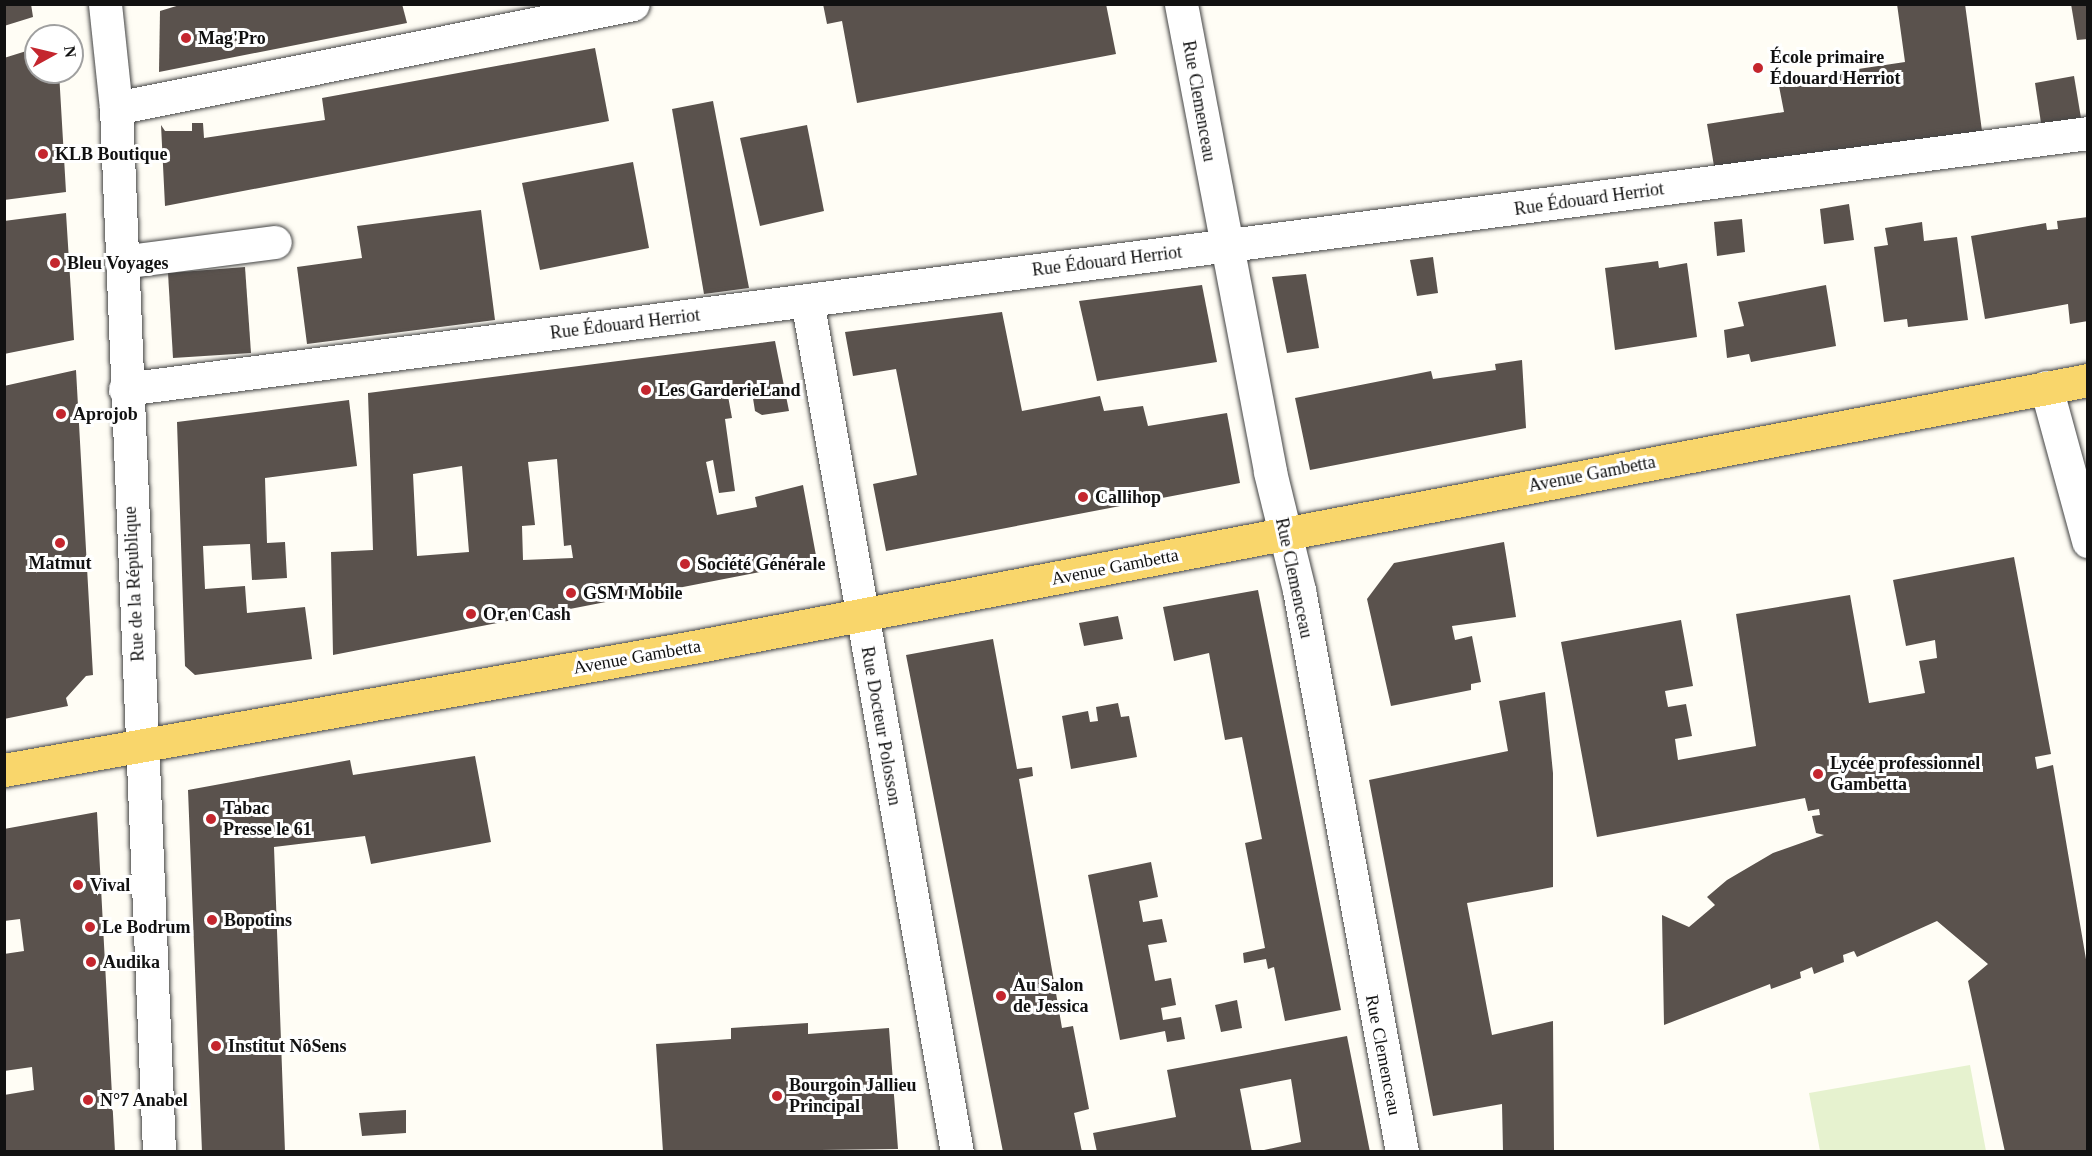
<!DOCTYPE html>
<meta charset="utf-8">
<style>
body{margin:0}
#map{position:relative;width:2092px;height:1156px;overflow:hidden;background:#fffdf5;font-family:"Times New Roman",serif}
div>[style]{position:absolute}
.pitch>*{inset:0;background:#e6f2cf}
.building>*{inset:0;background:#5a524d}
.roads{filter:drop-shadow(0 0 2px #444) drop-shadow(0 0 2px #444)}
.minor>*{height:33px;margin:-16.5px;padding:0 16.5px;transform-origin:16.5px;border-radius:16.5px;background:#fff}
.major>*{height:33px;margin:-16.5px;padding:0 16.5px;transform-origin:16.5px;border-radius:16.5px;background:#f9d66b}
.dots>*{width:16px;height:16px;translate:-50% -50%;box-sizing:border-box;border:3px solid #fff;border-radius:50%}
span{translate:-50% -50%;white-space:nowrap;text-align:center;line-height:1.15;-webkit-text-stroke:6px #fff;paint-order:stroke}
.poi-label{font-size:18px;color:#111;font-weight:700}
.left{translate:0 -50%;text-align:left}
.street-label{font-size:18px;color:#111}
.frame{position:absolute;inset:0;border:6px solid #111;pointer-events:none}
.north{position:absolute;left:24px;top:24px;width:60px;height:60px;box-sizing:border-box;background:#fff;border:2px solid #a0a0a0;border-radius:50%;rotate:82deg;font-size:16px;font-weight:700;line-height:24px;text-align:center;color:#111}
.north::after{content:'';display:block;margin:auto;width:21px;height:27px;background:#c4262e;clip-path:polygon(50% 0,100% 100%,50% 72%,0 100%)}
</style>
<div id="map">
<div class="pitch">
<i style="clip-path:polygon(1970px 1065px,1986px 1151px,1820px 1151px,1809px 1093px)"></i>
</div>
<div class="building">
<i style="clip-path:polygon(4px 4px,31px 4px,33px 17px,4px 26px)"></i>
<i style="clip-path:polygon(183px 4px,402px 4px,407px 23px,159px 72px,160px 11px)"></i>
<i style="clip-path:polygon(823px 4px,1106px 4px,1116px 54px,857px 103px,842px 21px,827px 24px)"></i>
<i style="clip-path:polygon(1897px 4px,1965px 4px,1982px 131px,1714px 166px,1707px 124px,1784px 112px,1778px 81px,1905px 62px)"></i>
<i style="clip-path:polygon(2071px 4px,2088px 4px,2088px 39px,2077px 40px)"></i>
<i style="clip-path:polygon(36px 48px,36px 72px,59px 72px,66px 192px,4px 200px,4px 58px)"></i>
<i style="clip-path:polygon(595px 48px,609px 121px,165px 206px,161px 125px,165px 131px,192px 131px,192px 123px,203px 123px,204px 138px,325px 120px,322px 98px)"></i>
<i style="clip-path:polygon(2074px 76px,2081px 118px,2041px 123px,2035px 83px)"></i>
<i style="clip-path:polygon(713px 101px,749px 288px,704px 294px,672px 109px)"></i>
<i style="clip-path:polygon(807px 125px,824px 211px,760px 226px,740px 138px)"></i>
<i style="clip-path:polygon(633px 162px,649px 248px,540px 270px,522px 183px)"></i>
<i style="clip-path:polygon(1849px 204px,1854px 240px,1824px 244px,1820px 209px)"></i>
<i style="clip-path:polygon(481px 210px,495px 320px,307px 344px,297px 267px,362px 258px,357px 226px)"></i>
<i style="clip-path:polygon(66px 213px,74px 340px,4px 354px,4px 221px)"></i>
<i style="clip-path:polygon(2088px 217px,2088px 321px,2070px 324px,2068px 304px,1985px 319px,1971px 236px,2046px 223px,2047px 230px,2058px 229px,2057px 221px)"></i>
<i style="clip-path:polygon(1742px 219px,1745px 252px,1717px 256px,1714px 222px)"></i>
<i style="clip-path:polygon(1922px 222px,1924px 241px,1957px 237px,1968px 320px,1908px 327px,1907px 319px,1884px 322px,1874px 247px,1888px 245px,1885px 228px)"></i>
<i style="clip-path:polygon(1433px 257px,1438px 293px,1417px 296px,1410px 260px)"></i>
<i style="clip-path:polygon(1658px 261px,1659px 268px,1687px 263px,1697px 337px,1615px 350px,1605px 268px)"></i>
<i style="clip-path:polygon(245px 267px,251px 353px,173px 358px,168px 273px)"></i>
<i style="clip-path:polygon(1306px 274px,1319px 348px,1287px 353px,1272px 277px)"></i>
<i style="clip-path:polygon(1202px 285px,1217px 362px,1097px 381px,1079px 301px)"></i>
<i style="clip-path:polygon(1826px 285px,1836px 346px,1751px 362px,1749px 354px,1727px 358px,1724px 330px,1744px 326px,1738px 302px)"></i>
<i style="clip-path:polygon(1002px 312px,1022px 411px,1100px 396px,1104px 411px,1143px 406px,1148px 426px,1227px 413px,1240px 483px,886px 551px,873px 484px,917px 475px,896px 369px,853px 376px,845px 332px)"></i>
<i style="clip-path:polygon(evenodd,775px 341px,789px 411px,762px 415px,755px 411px,752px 392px,728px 396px,732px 418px,725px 419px,735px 491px,719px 493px,713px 460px,706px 462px,717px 515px,757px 507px,755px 497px,803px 485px,817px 561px,333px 655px,331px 552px,373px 550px,368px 393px,775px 341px,557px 459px,564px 546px,571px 545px,573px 558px,523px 560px,522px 526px,535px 525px,528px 462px,557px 459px,775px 341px,462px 466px,469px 552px,417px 556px,413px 474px,462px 466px)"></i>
<i style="clip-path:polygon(1522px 360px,1526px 428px,1310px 470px,1295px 398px,1431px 371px,1433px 379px,1496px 370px,1495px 364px)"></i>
<i style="clip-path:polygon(76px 370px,93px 675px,86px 676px,66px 698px,68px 706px,4px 719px,4px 386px)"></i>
<i style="clip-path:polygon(349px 400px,357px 466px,265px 478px,267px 543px,285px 542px,287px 578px,252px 580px,250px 544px,203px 546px,205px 589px,245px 586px,247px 613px,305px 607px,312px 659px,195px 675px,185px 666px,177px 422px)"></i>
<i style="clip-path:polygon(1504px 542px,1516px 617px,1452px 626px,1455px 640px,1472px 636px,1481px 682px,1471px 684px,1471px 690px,1391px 706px,1367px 599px,1394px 563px)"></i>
<i style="clip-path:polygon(2014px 557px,2051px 754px,2035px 757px,2037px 769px,2053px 765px,2088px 971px,2088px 1152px,2005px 1152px,1968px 981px,1988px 964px,1937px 921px,1857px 957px,1854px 951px,1843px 955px,1844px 962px,1814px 974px,1812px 967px,1800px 972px,1801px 978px,1771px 989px,1770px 984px,1664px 1025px,1662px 915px,1689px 927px,1715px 905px,1707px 897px,1727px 880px,1773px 853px,1824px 835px,1816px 833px,1812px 816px,1820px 815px,1819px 809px,1808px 811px,1805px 798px,1597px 837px,1561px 642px,1681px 620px,1693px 686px,1665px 691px,1668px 707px,1686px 704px,1692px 736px,1675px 739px,1678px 760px,1756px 746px,1736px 614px,1850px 595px,1869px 703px,1925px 693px,1919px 661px,1937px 658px,1935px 640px,1906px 646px,1893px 580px)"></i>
<i style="clip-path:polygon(1258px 590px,1341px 1010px,1285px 1021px,1274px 967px,1268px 969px,1266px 959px,1244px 963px,1243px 953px,1265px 948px,1245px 843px,1262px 839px,1242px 737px,1225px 740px,1209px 653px,1174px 661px,1163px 607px)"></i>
<i style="clip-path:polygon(1118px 616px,1123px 639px,1084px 646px,1079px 623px)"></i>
<i style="clip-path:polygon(993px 639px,1017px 769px,1032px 767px,1033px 776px,1019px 779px,1062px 1028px,1073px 1026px,1089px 1109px,1074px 1113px,1082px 1152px,1003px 1152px,906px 655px)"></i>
<i style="clip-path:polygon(1545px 692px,1553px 773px,1553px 887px,1467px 903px,1492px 1035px,1553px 1021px,1554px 1152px,1503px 1152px,1502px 1104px,1433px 1116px,1369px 780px,1508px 751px,1499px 701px)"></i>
<i style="clip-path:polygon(1118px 703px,1121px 717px,1129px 716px,1137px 757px,1071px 769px,1062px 716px,1088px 711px,1090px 722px,1098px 721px,1096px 707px)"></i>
<i style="clip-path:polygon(475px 756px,491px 842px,371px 864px,365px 836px,274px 847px,285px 1152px,202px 1152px,188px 790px,350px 760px,353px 775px)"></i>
<i style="clip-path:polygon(97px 812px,115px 1152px,4px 1152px,4px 1095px,34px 1090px,32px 1067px,4px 1071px,4px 954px,24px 951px,20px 919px,4px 921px,4px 829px)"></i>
<i style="clip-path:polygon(1151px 862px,1158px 897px,1139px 901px,1143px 922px,1162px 919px,1167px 942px,1148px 945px,1155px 981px,1171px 978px,1176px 1005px,1161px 1008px,1163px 1020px,1181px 1017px,1185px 1039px,1167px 1042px,1165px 1031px,1120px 1040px,1088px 875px)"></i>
<i style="clip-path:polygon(1237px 1000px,1242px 1028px,1221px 1032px,1215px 1005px)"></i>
<i style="clip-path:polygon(808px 1023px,808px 1034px,889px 1028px,898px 1149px,663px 1152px,656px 1044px,731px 1039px,731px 1028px)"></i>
<i style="clip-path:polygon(1347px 1036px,1370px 1152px,1255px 1152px,1301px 1142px,1291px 1079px,1240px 1089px,1252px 1152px,1097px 1152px,1093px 1133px,1176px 1117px,1167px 1070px)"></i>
<i style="clip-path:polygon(406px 1110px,406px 1133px,362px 1136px,359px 1113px)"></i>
</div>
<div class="roads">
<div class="minor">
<i style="left:105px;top:4px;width:105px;rotate:84deg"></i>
<i style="left:116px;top:108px;width:1045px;rotate:87.64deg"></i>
<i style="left:1181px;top:4px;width:476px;rotate:79.2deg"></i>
<i style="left:1270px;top:472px;width:122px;rotate:76.2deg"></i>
<i style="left:1299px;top:590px;width:571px;rotate:79.61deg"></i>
<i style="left:116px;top:108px;width:527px;rotate:-11.37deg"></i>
<i style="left:121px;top:262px;width:155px;rotate:-7.4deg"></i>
<i style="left:807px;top:300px;width:865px;rotate:80.02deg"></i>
<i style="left:2046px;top:387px;width:160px;rotate:74.7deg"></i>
<i style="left:125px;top:389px;width:1980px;rotate:-7.43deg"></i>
</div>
<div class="major">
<i style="left:4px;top:770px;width:711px;rotate:-10.12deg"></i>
<i style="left:704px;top:645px;width:1409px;rotate:-10.84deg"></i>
</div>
</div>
<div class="dots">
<i style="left:186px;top:38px;background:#c4262e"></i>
<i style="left:1758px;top:68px;background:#c4262e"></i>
<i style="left:43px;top:154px;background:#c4262e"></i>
<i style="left:55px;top:263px;background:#c4262e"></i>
<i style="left:646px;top:390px;background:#c4262e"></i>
<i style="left:61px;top:414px;background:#c4262e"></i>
<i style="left:1083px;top:497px;background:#c4262e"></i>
<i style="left:60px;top:543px;background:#c4262e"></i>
<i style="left:685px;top:564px;background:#c4262e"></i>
<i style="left:571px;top:593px;background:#c4262e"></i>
<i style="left:471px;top:614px;background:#c4262e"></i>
<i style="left:1818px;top:774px;background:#c4262e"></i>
<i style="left:211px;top:819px;background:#c4262e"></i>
<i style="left:78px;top:885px;background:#c4262e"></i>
<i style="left:212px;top:920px;background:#c4262e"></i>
<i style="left:90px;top:927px;background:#c4262e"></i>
<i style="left:91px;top:962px;background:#c4262e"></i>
<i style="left:1001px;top:996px;background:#c4262e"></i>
<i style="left:216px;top:1046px;background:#c4262e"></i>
<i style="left:777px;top:1096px;background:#c4262e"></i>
<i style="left:88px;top:1100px;background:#c4262e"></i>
</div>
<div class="poi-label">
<span class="left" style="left:198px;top:38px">Mag'Pro</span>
<span class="left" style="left:1770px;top:68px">École primaire<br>Édouard Herriot</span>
<span class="left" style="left:55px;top:154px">KLB Boutique</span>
<span class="left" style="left:67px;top:263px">Bleu Voyages</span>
<span class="left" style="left:658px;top:390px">Les GarderieLand</span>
<span class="left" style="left:73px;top:414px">Aprojob</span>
<span class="left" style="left:1095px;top:497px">Callihop</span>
<span style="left:60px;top:563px">Matmut</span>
<span class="left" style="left:697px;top:564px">Société Générale</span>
<span class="left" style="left:583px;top:593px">GSM Mobile</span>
<span class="left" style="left:483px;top:614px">Or en Cash</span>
<span class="left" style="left:1830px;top:774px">Lycée professionnel<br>Gambetta</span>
<span class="left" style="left:223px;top:819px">Tabac<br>Presse le 61</span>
<span class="left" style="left:90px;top:885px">Vival</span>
<span class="left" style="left:224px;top:920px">Bopotins</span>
<span class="left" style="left:102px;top:927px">Le Bodrum</span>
<span class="left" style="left:103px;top:962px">Audika</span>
<span class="left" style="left:1013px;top:996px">Au Salon<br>de Jessica</span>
<span class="left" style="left:228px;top:1046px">Institut NôSens</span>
<span class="left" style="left:789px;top:1096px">Bourgoin Jallieu<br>Principal</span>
<span class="left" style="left:100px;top:1100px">N°7 Anabel</span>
</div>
<div class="street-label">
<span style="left:1199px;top:101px;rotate:80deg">Rue Clemenceau</span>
<span style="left:1589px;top:199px;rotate:-8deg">Rue Édouard Herriot</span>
<span style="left:1107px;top:261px;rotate:-7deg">Rue Édouard Herriot</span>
<span style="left:625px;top:324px;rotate:-7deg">Rue Édouard Herriot</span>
<span style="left:1592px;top:474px;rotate:-11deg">Avenue Gambetta</span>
<span style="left:1115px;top:567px;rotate:-11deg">Avenue Gambetta</span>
<span style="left:1294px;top:578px;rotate:78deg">Rue Clemenceau</span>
<span style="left:134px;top:584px;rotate:-93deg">Rue de la République</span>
<span style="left:637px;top:657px;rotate:-10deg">Avenue Gambetta</span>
<span style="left:881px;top:726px;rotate:80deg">Rue Docteur Polosson</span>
<span style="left:1383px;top:1055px;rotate:79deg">Rue Clemenceau</span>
</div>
<div class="frame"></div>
<div class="north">N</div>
</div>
